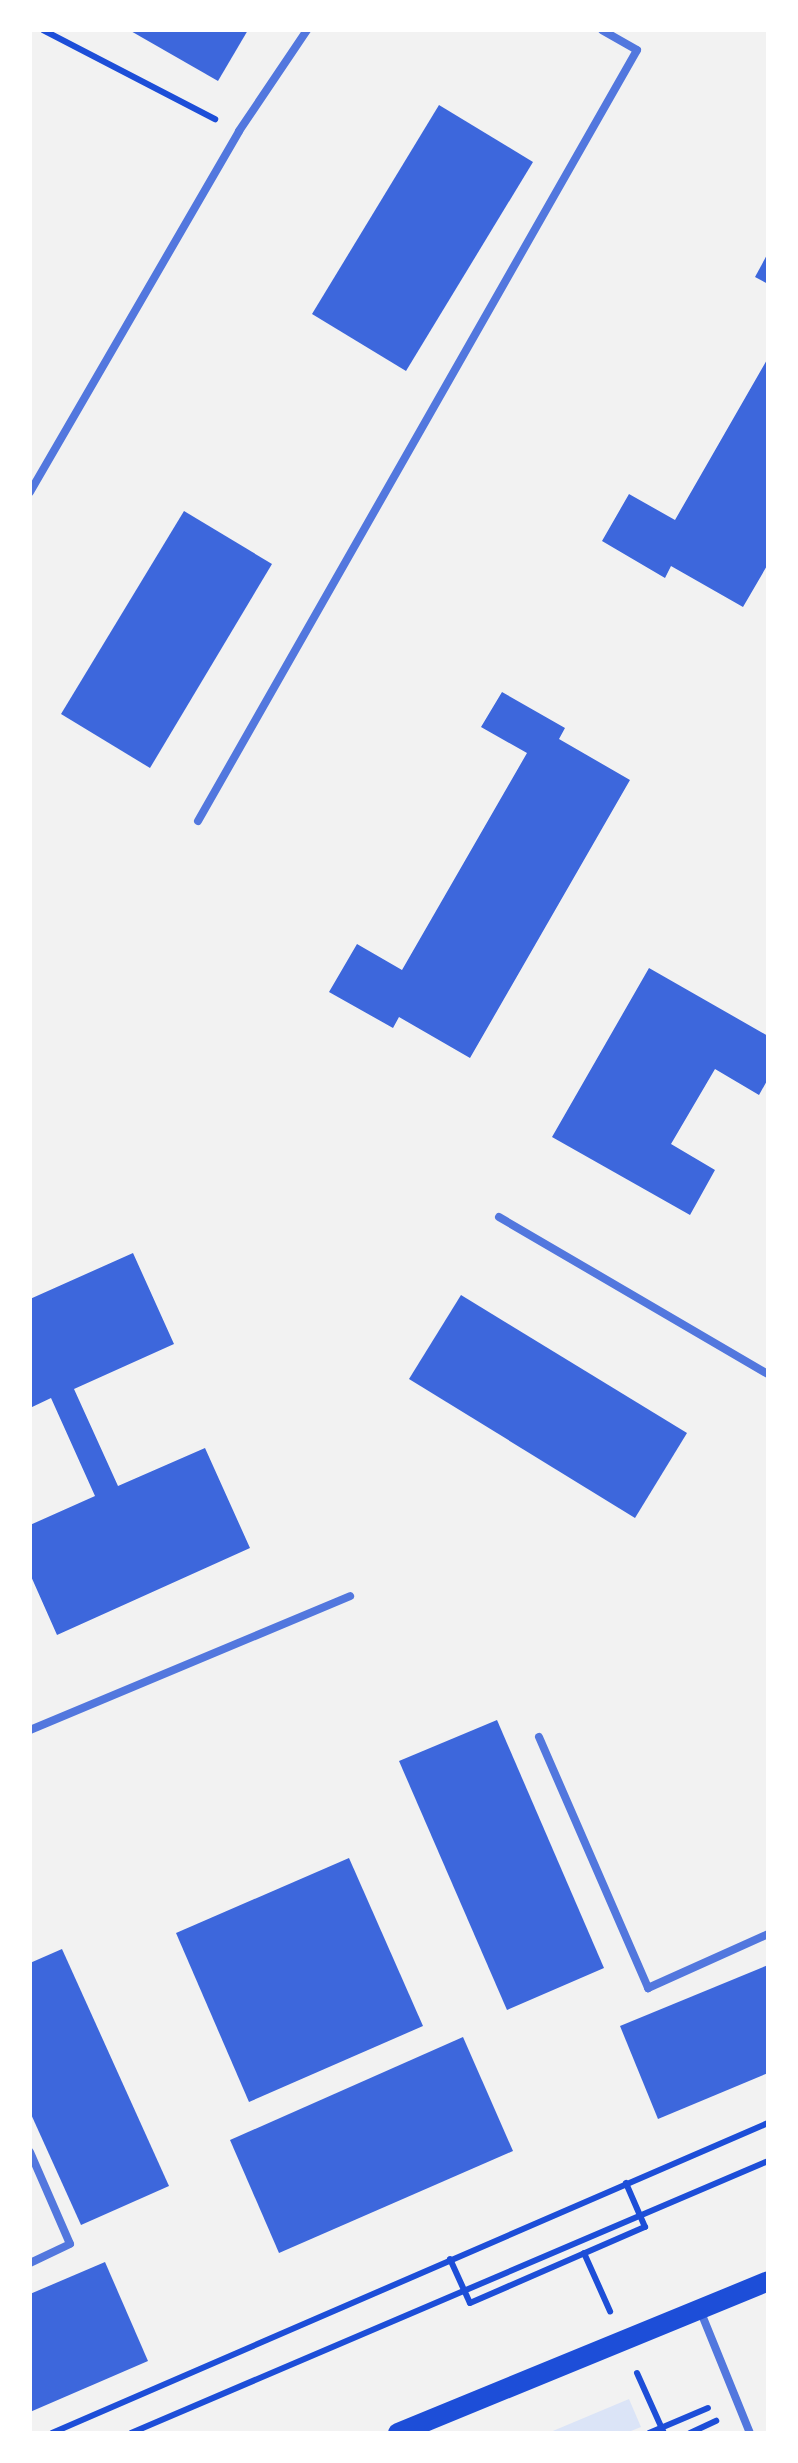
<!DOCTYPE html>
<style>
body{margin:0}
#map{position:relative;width:798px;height:2463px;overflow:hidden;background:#f2f2f2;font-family:Overpass,sans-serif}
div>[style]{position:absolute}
.green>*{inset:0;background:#dbe4f7}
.building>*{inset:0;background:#3d67dc}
.path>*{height:6px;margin:-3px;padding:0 3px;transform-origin:3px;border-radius:3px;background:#1d4ed8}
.service>*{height:8px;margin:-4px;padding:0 4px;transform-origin:4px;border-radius:4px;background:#5277de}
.secondary>*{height:20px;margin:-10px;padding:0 10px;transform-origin:10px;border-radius:10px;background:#1d4ed8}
span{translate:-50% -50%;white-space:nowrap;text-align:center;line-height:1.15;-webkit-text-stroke:8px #fff;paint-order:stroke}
.frame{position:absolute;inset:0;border:32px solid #fff;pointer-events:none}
</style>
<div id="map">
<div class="green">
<i style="clip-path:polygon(629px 2399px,641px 2427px,626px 2433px,548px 2433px)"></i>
</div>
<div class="building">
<i style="clip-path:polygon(129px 30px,248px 30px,218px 81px)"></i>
<i style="clip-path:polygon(439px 105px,533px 162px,406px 371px,312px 314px)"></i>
<i style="clip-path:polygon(768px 253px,768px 284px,755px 277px)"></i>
<i style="clip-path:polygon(768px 358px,768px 564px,743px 607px,671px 566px,665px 578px,602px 541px,629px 494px,675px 520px)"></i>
<i style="clip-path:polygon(184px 511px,272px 564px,150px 768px,61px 714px)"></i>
<i style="clip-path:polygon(502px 692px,565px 728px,559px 739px,630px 780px,470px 1058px,399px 1017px,393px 1028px,329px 992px,357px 944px,402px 970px,527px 753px,481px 727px)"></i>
<i style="clip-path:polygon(649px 968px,768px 1036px,768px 1079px,759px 1095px,715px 1069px,671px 1144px,715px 1170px,690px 1215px,552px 1137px)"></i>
<i style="clip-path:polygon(133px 1253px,174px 1344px,74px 1389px,118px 1486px,205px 1448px,250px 1548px,57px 1635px,30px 1574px,30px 1525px,95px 1496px,51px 1398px,30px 1408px,30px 1299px)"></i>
<i style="clip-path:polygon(461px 1295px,687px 1433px,635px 1518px,409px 1379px)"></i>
<i style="clip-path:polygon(497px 1720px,604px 1968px,507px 2010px,399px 1761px)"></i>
<i style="clip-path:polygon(349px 1858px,423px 2026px,249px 2102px,176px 1933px)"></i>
<i style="clip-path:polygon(62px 1949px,169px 2186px,81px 2225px,30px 2112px,30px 1963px)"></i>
<i style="clip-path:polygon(768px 1965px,768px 2073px,658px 2119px,620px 2026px)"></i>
<i style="clip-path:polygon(463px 2037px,513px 2151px,279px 2253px,230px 2140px)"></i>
<i style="clip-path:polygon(105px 2262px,148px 2361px,30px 2412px,30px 2294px)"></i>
</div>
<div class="path">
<i style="left:43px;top:30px;width:194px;rotate:27.4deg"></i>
<i style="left:584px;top:2253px;width:64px;rotate:65.9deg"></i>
<i style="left:450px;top:2259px;width:48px;rotate:65.6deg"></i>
<i style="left:470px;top:2303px;width:191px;rotate:-23.5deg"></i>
<i style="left:645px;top:2227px;width:48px;rotate:-113.4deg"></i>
<i style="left:637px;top:2373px;width:66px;rotate:65.8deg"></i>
<i style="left:52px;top:2433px;width:780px;rotate:-23.41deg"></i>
<i style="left:131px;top:2433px;width:693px;rotate:-23.12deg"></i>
<i style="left:649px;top:2433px;width:64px;rotate:-23deg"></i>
<i style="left:690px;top:2433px;width:29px;rotate:-25deg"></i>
</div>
<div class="service">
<i style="left:30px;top:492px;width:417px;rotate:-59.9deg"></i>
<i style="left:239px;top:131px;width:122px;rotate:-56deg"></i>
<i style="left:198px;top:821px;width:887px;rotate:-60.34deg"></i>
<i style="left:637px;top:50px;width:40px;rotate:-150.3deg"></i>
<i style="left:499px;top:1217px;width:311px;rotate:30.3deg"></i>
<i style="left:30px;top:1730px;width:347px;rotate:-22.7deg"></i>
<i style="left:539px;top:1737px;width:274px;rotate:66.5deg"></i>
<i style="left:648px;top:1988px;width:132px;rotate:-24.2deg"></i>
<i style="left:30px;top:2152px;width:100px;rotate:66.5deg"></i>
<i style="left:70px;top:2244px;width:44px;rotate:154.6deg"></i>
<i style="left:700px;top:2310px;width:133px;rotate:67.9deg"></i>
</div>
<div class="secondary">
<i style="left:398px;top:2433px;width:400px;rotate:-22.3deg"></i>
</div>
<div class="frame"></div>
</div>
